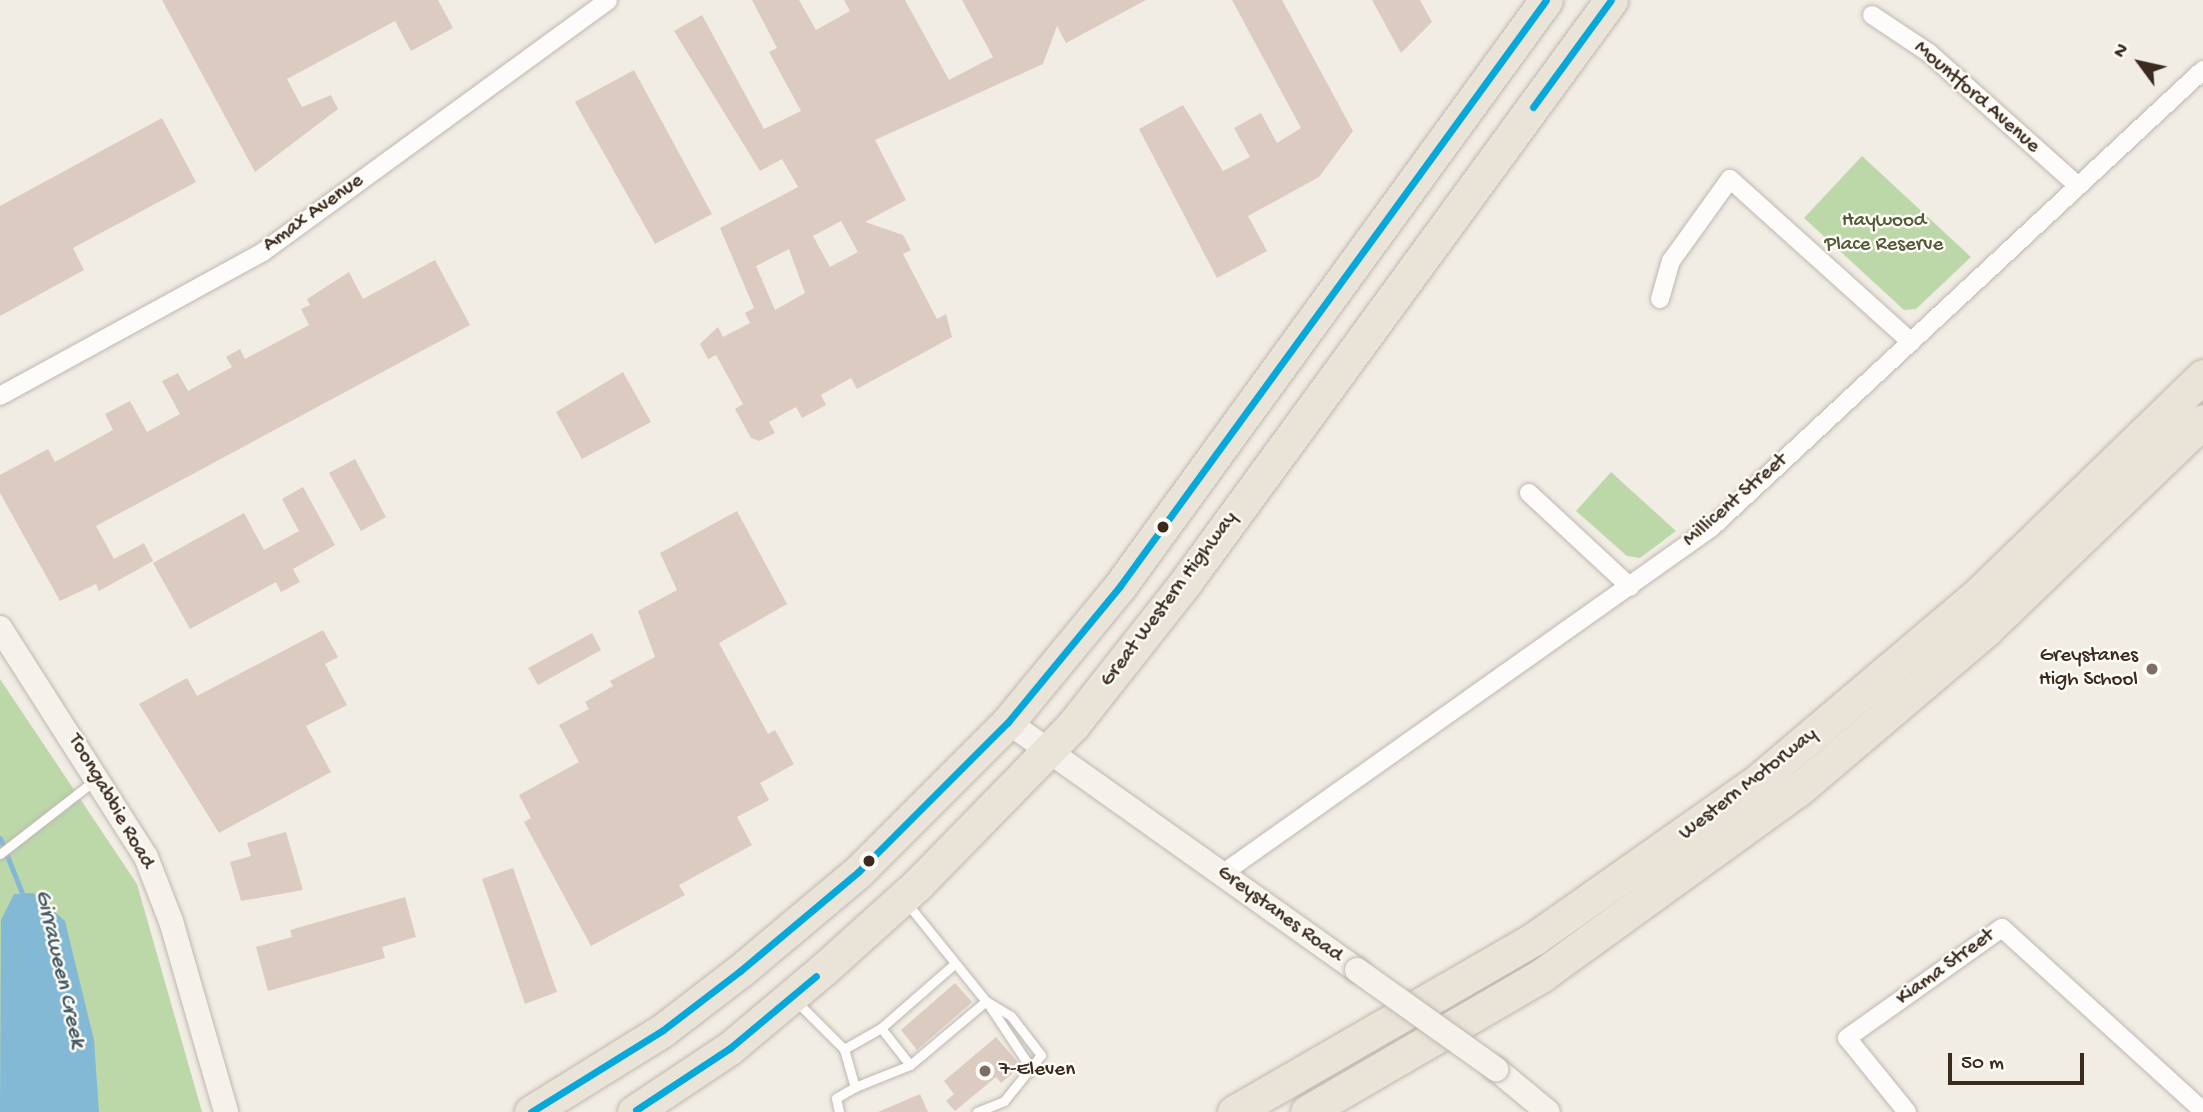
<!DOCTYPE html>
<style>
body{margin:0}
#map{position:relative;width:2203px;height:1112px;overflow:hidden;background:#f2ede4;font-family:"Gochi Hand",sans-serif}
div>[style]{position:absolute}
.green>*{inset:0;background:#bcd8a9}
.water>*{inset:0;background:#83b9d5}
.stream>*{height:5px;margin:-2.5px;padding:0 2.5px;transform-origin:2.5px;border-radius:2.5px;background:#83b9d5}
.building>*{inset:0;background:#dccbc1}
.roads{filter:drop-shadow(0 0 2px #bdb8b1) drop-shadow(0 0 2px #bdb8b1)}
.lane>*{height:9px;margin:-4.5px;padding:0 4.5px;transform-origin:4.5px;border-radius:4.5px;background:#fdfcfb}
.street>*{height:18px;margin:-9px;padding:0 9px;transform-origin:9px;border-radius:9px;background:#fdfcfb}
.secondary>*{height:24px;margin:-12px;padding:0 12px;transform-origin:12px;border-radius:12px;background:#f5f2ec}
.highway>*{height:33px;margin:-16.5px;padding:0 16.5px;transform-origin:16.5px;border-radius:16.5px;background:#eae3d7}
.bridges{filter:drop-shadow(0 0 2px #bdb8b1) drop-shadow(0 0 2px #bdb8b1)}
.secondary-bridge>*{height:24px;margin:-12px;padding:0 12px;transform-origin:12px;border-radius:12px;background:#f5f2ec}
.bus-1>*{height:7px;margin:-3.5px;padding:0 3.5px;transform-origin:3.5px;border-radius:3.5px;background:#06a7da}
.dots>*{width:19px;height:19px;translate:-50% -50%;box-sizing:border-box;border:4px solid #fdfcf7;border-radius:50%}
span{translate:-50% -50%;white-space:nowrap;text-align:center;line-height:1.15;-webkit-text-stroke:5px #fdfcf7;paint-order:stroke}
.street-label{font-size:21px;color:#3b2a1e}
.park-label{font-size:21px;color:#545939}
.poi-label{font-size:21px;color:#3b2a1e}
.right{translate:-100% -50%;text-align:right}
.left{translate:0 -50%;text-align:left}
.water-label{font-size:23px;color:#455a64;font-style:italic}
.north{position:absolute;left:2105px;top:28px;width:70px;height:70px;-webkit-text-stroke:5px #fdfcf7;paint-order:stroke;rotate:303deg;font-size:19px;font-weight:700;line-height:28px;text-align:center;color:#3b2a1e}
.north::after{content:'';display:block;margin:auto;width:24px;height:32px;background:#3b2a1e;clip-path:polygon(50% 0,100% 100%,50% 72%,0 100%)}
.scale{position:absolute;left:1948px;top:1053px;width:136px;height:32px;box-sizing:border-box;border:4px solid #3b2a1e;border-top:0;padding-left:9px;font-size:21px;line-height:24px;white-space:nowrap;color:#3b2a1e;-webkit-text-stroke:5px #fdfcf7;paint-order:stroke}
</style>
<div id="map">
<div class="green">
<i style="clip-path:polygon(1862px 156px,1971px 257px,1916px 309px,1904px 310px,1804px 218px)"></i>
<i style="clip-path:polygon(1611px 472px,1676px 531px,1640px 558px,1627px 556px,1576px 511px)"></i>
<i style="clip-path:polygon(0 679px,137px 884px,202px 1112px,0 1112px)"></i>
</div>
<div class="water">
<i style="clip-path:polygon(33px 893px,65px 921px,94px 1040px,99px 1112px,0 1112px,1px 920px,14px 894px)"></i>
</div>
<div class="stream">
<i style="left:0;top:838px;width:65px;rotate:68.2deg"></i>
</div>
<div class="building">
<i style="clip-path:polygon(162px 0,438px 0,453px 28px,411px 51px,395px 21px,287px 79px,302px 107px,331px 95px,338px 109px,255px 172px)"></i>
<i style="clip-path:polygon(evenodd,752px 0,799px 0,816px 30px,850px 11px,844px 0,905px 0,949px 80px,993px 57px,962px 0,1146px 0,1066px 43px,1057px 26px,1043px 64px,875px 140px,906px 200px,865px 222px,903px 235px,911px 250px,903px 254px,937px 319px,946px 314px,952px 337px,857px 389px,851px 378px,821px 395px,826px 405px,802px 418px,796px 407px,769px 422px,775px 433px,759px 441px,751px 438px,735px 409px,743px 404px,716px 355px,708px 359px,700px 344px,718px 327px,723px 337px,750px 323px,745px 313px,754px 308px,720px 228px,798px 187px,782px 159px,760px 171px,674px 31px,702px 15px,764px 129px,801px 111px,769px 52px,777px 48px,752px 0,841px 221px,858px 252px,830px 267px,813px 236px,841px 221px,752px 0,789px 249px,805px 293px,775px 310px,756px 266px,789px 249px)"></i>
<i style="clip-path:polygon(1232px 0,1282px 0,1353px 131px,1319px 177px,1248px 216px,1267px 251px,1217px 278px,1139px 129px,1183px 105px,1223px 171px,1250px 157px,1234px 128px,1261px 113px,1277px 143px,1301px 128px)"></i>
<i style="clip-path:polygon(1372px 0,1420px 0,1432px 22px,1401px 53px)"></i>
<i style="clip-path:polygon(634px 70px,712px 214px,655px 244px,575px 102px)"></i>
<i style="clip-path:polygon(162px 118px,196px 182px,73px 248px,84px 270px,0 316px,0 206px)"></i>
<i style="clip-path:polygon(435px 260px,470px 325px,96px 526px,114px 559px,144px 543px,153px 561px,99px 591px,96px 584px,60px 601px,0 493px,0 475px,48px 449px,55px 462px,113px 430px,105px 414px,130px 401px,147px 432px,180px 414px,162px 381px,178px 373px,188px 391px,232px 367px,226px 357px,240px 349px,245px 359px,309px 325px,301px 309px,310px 305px,307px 299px,349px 272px,363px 299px)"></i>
<i style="clip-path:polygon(623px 372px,651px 422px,582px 459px,556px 412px)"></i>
<i style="clip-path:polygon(355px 459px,386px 517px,361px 531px,329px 473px)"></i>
<i style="clip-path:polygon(303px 487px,335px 545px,293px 569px,300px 582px,281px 592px,276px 582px,190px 629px,153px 563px,244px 513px,264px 550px,299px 531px,282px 499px)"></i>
<i style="clip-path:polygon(737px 511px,787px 604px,719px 643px,768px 734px,775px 730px,794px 764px,760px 783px,769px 800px,737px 817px,752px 845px,679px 885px,685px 895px,591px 946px,524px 822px,531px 818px,519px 795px,579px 762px,559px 725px,589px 709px,585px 702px,613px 686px,610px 681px,655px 657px,638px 611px,677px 590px,660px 553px)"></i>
<i style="clip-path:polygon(323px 630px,338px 657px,325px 664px,347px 705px,306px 726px,331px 772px,219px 833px,139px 704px,187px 678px,197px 696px)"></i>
<i style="clip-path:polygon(592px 633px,601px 650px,538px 685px,528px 668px)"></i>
<i style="clip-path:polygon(286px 832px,303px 890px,241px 901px,230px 862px,251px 856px,247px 843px)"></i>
<i style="clip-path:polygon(513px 868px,557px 992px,525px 1004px,482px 879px)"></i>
<i style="clip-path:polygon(405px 897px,416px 937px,382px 947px,385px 958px,268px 991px,256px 947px,292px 937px,290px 930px)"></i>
<i style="clip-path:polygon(955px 983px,972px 1002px,917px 1050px,901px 1030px)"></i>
<i style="clip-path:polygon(996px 1037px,1021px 1066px,1001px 1083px,996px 1077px,955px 1111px,946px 1101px,954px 1094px,944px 1081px)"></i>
<i style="clip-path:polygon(920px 1094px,928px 1112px,878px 1112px)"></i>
</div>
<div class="roads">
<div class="lane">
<i style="left:0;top:854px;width:120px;rotate:-37.9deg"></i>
<i style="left:906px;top:902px;width:127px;rotate:51.1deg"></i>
<i style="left:986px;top:1001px;width:99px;rotate:139.9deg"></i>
<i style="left:910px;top:1065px;width:47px;rotate:-128.1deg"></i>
<i style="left:881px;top:1028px;width:96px;rotate:-41.2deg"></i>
<i style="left:796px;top:1001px;width:68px;rotate:45deg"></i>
<i style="left:989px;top:1005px;width:78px;rotate:56.5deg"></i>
<i style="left:881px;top:1028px;width:43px;rotate:150.4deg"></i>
<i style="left:844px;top:1049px;width:40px;rotate:74deg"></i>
<i style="left:855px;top:1087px;width:59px;rotate:-21.8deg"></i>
<i style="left:839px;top:1112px;width:14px;rotate:-102deg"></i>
<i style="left:836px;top:1098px;width:22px;rotate:-30deg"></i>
<i style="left:977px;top:1112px;width:29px;rotate:-22deg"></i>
<i style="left:1004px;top:1101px;width:59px;rotate:-51.2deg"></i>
<i style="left:1041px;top:1055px;width:49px;rotate:-127.6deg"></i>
<i style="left:1011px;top:1016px;width:29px;rotate:-149deg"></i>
</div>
<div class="street">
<i style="left:1872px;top:15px;width:69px;rotate:33.7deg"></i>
<i style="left:1929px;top:53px;width:198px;rotate:41.7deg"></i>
<i style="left:1660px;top:299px;width:40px;rotate:-74deg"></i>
<i style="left:1671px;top:261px;width:101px;rotate:-54.3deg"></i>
<i style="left:1730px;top:179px;width:244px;rotate:42deg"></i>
<i style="left:0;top:396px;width:300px;rotate:-28.7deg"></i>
<i style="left:263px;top:252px;width:427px;rotate:-36.1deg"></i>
<i style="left:1529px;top:493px;width:138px;rotate:42.9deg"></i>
<i style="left:1222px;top:874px;width:600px;rotate:-35.3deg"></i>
<i style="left:1712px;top:527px;width:671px;rotate:-42.95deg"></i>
<i style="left:1907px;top:1112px;width:95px;rotate:-129deg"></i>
<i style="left:1847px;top:1038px;width:190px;rotate:-35.4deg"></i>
<i style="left:2002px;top:928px;width:272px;rotate:42.3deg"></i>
</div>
<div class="secondary">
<i style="left:0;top:628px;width:272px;rotate:57.5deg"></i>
<i style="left:146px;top:857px;width:69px;rotate:68.7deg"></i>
<i style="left:171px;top:921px;width:199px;rotate:73.9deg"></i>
<i style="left:1008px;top:722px;width:428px;rotate:35.4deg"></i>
<i style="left:1496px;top:1069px;width:67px;rotate:39.6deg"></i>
</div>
<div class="highway">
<i style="left:531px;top:1112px;width:155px;rotate:-31.8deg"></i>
<i style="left:663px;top:1030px;width:97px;rotate:-37.5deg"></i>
<i style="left:740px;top:971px;width:154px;rotate:-40deg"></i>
<i style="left:858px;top:872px;width:212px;rotate:-45deg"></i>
<i style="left:1008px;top:722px;width:176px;rotate:-50.5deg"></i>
<i style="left:1120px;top:586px;width:724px;rotate:-53.98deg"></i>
<i style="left:634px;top:1112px;width:115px;rotate:-33.7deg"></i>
<i style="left:730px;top:1048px;width:124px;rotate:-40.1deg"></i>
<i style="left:825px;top:968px;width:125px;rotate:-42.1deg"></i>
<i style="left:918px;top:884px;width:222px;rotate:-45.7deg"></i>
<i style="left:1073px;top:725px;width:181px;rotate:-51.7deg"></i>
<i style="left:1185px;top:583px;width:722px;rotate:-53.84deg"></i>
<i style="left:1234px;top:1112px;width:348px;rotate:-30deg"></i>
<i style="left:1535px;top:938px;width:276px;rotate:-35.2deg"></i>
<i style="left:1760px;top:779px;width:283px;rotate:-40.3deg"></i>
<i style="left:1976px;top:596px;width:316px;rotate:-44.1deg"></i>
<i style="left:1307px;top:1112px;width:272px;rotate:-30.2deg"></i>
<i style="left:1542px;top:975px;width:316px;rotate:-35.9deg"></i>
<i style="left:1798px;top:790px;width:248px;rotate:-40.4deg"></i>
<i style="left:1987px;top:629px;width:300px;rotate:-43.9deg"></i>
</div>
</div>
<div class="bridges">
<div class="secondary-bridge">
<i style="left:1357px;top:970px;width:171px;rotate:35.5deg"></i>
</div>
</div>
<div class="bus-1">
<i style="left:1533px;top:107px;width:132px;rotate:-53.9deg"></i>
<i style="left:636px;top:1110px;width:113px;rotate:-33.4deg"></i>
<i style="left:730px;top:1048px;width:112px;rotate:-39.9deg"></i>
<i style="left:531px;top:1112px;width:155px;rotate:-31.8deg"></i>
<i style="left:663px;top:1030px;width:97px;rotate:-37.5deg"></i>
<i style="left:740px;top:971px;width:154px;rotate:-40deg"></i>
<i style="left:858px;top:872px;width:212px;rotate:-45deg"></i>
<i style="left:1008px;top:722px;width:176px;rotate:-50.5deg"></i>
<i style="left:1120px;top:586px;width:724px;rotate:-53.98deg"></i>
</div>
<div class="dots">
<i style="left:1163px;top:527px;background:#3b2a1e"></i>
<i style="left:2152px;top:669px;background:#7b6e63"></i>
<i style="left:869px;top:861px;background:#3b2a1e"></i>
<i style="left:985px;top:1071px;background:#7b6e63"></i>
</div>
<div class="street-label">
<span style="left:1976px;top:98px;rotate:41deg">Mountford Avenue</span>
<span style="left:314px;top:214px;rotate:-36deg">Amax Avenue</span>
<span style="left:1736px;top:501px;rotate:-41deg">Millicent Street</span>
<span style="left:1170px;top:600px;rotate:-53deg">Great Western Highway</span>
<span style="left:1749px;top:785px;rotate:-38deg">Western Motorway</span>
<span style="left:110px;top:802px;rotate:60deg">Toongabbie Road</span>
<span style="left:1279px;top:915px;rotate:36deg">Greystanes Road</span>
<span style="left:1946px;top:968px;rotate:-36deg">Kiama Street</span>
</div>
<div class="park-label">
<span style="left:1884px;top:234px">Haywood<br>Place Reserve</span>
</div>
<div class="poi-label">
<span class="right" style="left:2138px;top:669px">Greystanes<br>High School</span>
<span class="left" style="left:999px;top:1071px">7-Eleven</span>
</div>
<div class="water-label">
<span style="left:59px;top:969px;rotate:77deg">Girraween Creek</span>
</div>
<div class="north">N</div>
<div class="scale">50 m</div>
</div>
